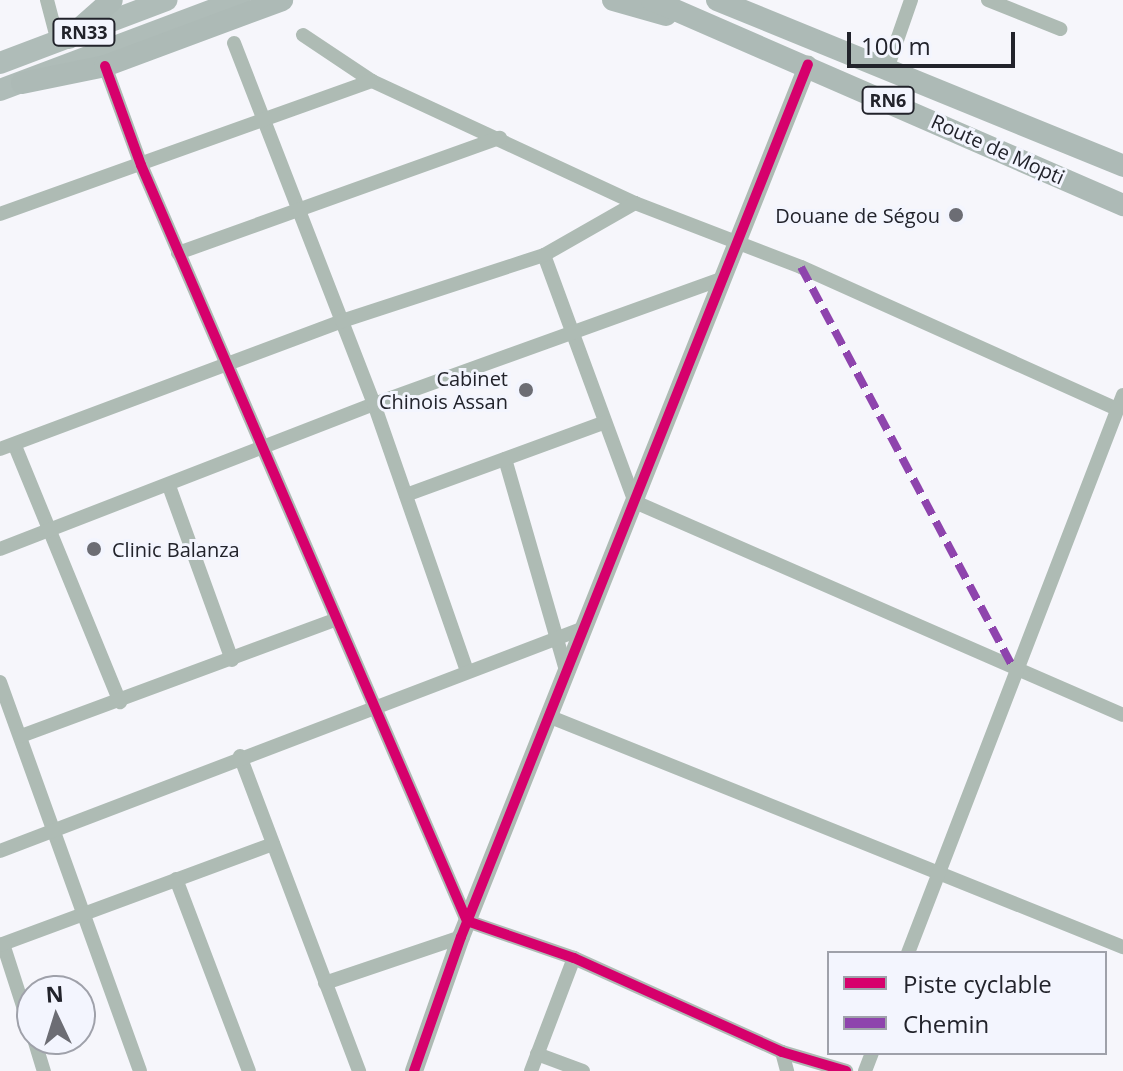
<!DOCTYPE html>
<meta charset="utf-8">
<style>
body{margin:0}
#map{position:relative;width:1123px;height:1071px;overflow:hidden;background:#f6f6fb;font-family:"Open Sans",sans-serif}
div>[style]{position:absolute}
.minor>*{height:14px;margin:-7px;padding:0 7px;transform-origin:7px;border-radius:7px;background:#aebbb4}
.tertiary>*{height:18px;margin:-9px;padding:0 9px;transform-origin:9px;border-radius:9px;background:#aebbb4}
.primary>*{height:22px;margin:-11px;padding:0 11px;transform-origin:11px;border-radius:11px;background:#afbcb8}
.trunk>*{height:22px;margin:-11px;padding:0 11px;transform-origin:11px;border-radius:11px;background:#adbab6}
.quiet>*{height:8px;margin-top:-4px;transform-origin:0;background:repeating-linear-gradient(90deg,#8e44ad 0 16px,transparent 0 24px)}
.cycleway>*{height:10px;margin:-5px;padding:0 5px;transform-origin:5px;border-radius:5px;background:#d6006c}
.dots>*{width:22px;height:22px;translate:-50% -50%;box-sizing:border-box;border:4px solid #f3f5fe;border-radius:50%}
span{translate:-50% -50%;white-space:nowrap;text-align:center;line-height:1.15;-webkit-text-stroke:6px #f3f5fe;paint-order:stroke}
.shield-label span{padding:2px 6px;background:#f3f5fe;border:2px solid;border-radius:6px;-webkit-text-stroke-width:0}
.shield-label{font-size:18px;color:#22232b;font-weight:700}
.street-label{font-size:20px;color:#22232b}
.poi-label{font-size:20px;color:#22232b}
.right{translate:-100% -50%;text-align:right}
.left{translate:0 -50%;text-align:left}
.legend{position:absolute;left:827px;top:951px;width:280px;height:104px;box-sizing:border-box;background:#f3f5fe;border:2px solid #9fa1aa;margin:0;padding:10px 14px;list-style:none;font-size:24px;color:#22232b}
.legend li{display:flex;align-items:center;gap:16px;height:40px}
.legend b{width:40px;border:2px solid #9fa1aa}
.north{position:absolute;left:16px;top:975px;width:80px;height:80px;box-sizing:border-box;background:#f3f5fe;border:2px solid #9fa1aa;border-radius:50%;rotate:356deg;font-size:22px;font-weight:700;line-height:32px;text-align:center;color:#22232b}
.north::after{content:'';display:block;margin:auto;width:28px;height:36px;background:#6c6d74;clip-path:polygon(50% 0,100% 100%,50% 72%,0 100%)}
.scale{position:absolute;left:847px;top:32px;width:168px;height:36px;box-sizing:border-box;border:4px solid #22232b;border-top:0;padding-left:10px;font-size:24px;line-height:28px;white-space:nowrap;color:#22232b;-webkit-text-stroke:6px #f3f5fe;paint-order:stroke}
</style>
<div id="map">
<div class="minor">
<i style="left:47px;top:0;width:43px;rotate:75.3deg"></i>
<i style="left:988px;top:0;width:78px;rotate:21.9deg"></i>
<i style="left:303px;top:35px;width:83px;rotate:33.7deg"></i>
<i style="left:372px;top:81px;width:290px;rotate:24.9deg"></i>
<i style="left:635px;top:203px;width:178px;rotate:21.1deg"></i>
<i style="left:801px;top:267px;width:346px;rotate:24.2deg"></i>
<i style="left:234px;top:43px;width:387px;rotate:68.8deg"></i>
<i style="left:374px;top:404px;width:283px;rotate:70.8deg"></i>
<i style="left:105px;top:66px;width:105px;rotate:70deg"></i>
<i style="left:141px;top:165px;width:823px;rotate:66.67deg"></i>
<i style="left:467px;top:921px;width:113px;rotate:19.1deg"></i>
<i style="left:574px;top:958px;width:228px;rotate:24.3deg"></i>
<i style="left:782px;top:1052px;width:67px;rotate:16.5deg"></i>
<i style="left:887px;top:69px;width:73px;rotate:-70.8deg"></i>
<i style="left:0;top:214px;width:395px;rotate:-19.7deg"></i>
<i style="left:178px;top:253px;width:342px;rotate:-19.7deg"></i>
<i style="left:544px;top:255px;width:263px;rotate:69.8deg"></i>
<i style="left:635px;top:502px;width:532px;rotate:23.58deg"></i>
<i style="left:15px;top:446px;width:277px;rotate:67.7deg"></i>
<i style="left:0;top:449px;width:365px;rotate:-20.5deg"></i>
<i style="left:342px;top:321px;width:213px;rotate:-18.1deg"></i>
<i style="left:544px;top:255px;width:105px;rotate:-29.7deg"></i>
<i style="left:505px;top:459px;width:220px;rotate:73.9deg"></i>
<i style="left:169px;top:486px;width:185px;rotate:70.1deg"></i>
<i style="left:406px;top:495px;width:210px;rotate:-20.1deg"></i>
<i style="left:0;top:549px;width:401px;rotate:-21.2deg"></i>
<i style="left:374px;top:404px;width:370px;rotate:-19.8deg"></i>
<i style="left:0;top:682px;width:413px;rotate:70.2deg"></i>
<i style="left:548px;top:716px;width:620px;rotate:21.89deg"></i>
<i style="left:21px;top:736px;width:335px;rotate:-20.3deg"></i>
<i style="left:240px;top:756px;width:337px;rotate:69.3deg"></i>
<i style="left:0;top:851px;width:625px;rotate:-20.9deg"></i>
<i style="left:176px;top:879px;width:205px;rotate:69.2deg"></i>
<i style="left:3px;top:944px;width:95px;rotate:72.1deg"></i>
<i style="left:0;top:945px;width:291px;rotate:-20.3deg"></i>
<i style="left:908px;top:953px;width:598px;rotate:-68.93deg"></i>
<i style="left:325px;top:983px;width:144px;rotate:-18.7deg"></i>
<i style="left:34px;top:1039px;width:34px;rotate:73deg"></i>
<i style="left:782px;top:1052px;width:20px;rotate:75deg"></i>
<i style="left:537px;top:1054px;width:49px;rotate:20.3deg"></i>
<i style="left:531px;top:1071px;width:121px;rotate:-69.2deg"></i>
<i style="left:865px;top:1071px;width:19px;rotate:-69deg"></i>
</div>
<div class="tertiary">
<i style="left:414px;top:1071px;width:142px;rotate:-70.7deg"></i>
<i style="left:461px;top:937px;width:939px;rotate:-68.32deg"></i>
</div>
<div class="primary">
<i style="left:0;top:63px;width:178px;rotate:-20.7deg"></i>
<i style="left:0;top:90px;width:256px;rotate:-20.6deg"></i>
</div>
<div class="trunk">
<i style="left:613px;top:0;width:55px;rotate:15.8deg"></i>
<i style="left:652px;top:0;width:514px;rotate:23.52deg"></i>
<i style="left:717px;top:0;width:439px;rotate:22.2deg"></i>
<i style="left:69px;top:38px;width:57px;rotate:-41.5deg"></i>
<i style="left:22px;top:83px;width:85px;rotate:-11.6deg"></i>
<i style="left:105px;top:66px;width:189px;rotate:-20.4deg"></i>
</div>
<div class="quiet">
<i style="left:801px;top:267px;width:455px;rotate:62.1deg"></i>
</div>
<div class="cycleway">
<i style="left:105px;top:66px;width:105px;rotate:70deg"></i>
<i style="left:141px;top:165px;width:823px;rotate:66.67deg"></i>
<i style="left:467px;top:921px;width:113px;rotate:19.1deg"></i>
<i style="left:574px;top:958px;width:228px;rotate:24.3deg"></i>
<i style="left:782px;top:1052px;width:67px;rotate:16.5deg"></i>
<i style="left:414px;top:1071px;width:142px;rotate:-70.7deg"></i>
<i style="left:461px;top:937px;width:939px;rotate:-68.32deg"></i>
</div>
<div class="dots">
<i style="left:956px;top:215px;background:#6c6d74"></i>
<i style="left:526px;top:390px;background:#6c6d74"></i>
<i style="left:94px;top:549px;background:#6c6d74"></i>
</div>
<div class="shield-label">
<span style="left:84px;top:32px">RN33</span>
<span style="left:888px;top:100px">RN6</span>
</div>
<div class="street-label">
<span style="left:998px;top:149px;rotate:24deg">Route de Mopti</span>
</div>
<div class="poi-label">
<span class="right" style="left:940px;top:215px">Douane de Ségou</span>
<span class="right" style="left:508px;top:390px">Cabinet<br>Chinois Assan</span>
<span class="left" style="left:112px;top:549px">Clinic Balanza</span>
</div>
<ul class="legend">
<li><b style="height:10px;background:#d6006c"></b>Piste cyclable</li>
<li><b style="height:10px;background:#8e44ad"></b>Chemin</li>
</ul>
<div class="north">N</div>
<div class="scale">100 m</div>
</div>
